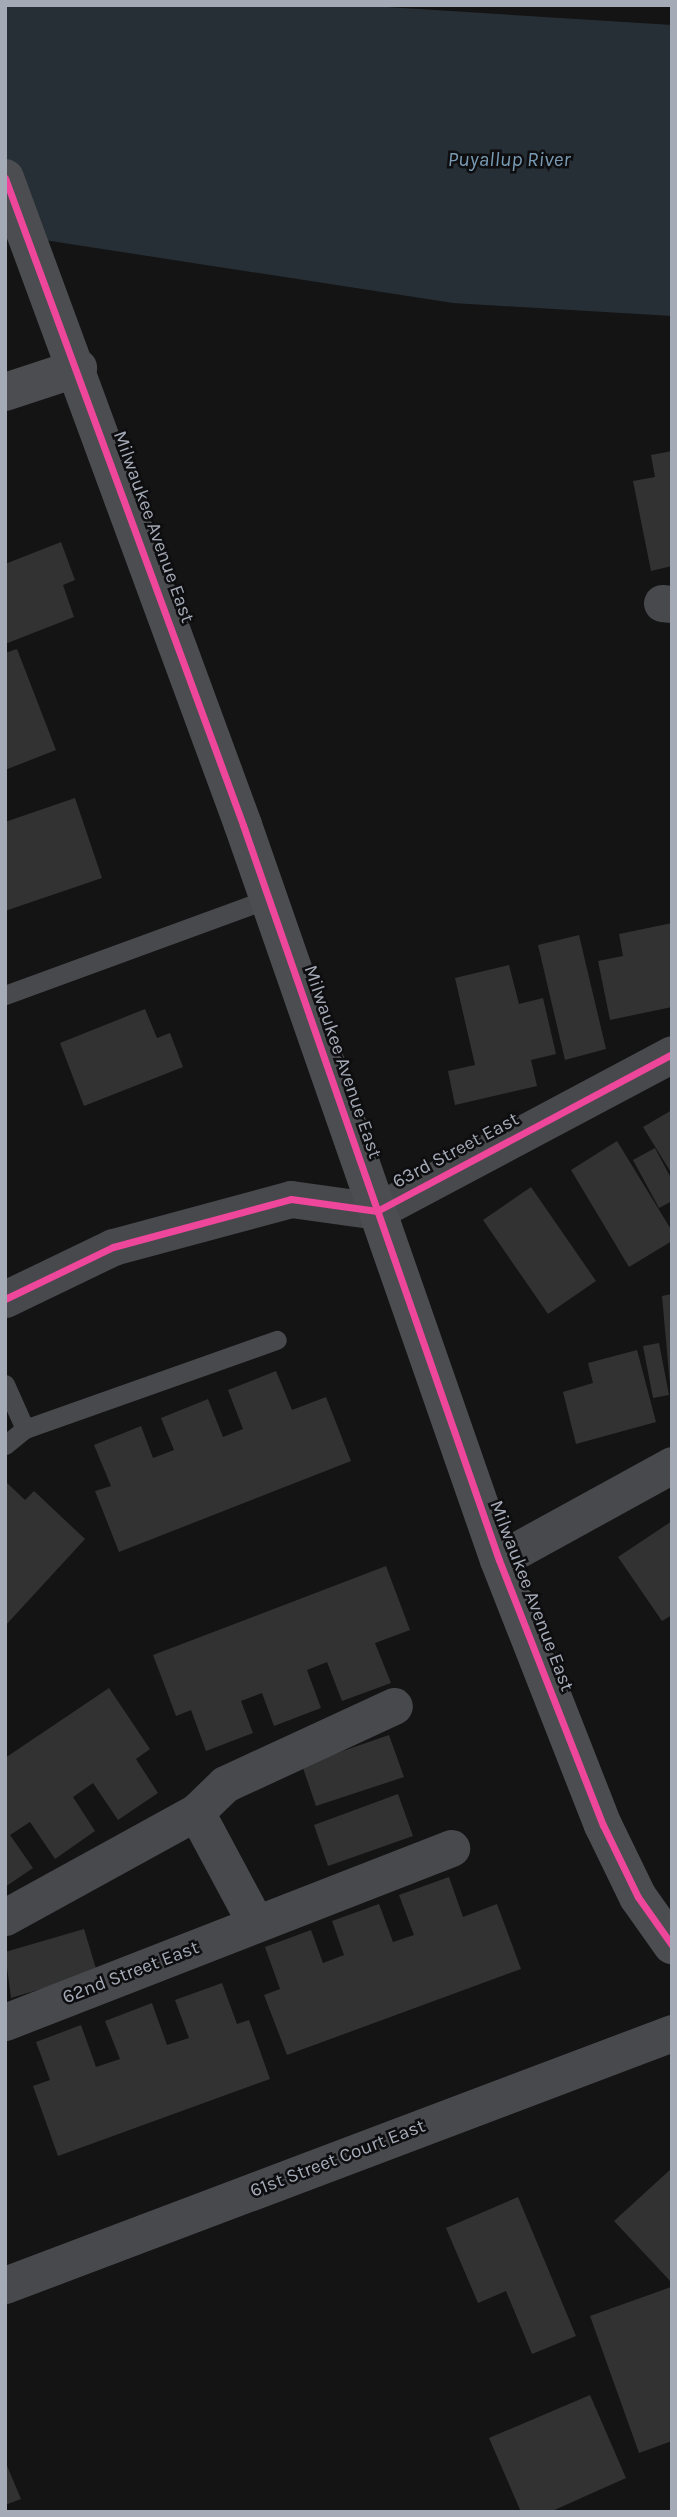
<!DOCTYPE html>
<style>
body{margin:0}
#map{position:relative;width:677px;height:2517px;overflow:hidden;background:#141414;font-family:Karla,sans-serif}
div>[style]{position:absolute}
.water>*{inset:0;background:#272f36}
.building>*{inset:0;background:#323233}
.lane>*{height:19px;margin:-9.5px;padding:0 9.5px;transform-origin:9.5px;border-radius:9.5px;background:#48494d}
.street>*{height:37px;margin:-18.5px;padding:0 18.5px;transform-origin:18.5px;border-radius:18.5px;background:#48494d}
.secondary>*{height:38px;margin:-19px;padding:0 19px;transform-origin:19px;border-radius:19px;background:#4c4d51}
.cycleway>*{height:7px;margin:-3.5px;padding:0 3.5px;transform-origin:3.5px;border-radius:3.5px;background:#ed469a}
span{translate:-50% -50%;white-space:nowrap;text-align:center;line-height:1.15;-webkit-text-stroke:5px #0e0e10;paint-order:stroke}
.street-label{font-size:19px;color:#a4aab6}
.water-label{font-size:21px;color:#799ab3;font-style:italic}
.frame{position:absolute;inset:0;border:7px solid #a4aab6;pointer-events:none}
</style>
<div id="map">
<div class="water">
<i style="clip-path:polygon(5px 5px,355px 5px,672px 25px,672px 316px,453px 303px,5px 234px)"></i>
</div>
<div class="building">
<i style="clip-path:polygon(672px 451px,672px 566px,651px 571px,633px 481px,655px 477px,651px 455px)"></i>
<i style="clip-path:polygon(61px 542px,75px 580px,63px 585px,74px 617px,5px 644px,5px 564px)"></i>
<i style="clip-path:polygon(17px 649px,56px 750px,5px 770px,5px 653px)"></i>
<i style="clip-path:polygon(75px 798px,102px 878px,5px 911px,5px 822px)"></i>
<i style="clip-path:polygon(672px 923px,672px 1007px,610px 1020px,598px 961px,623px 956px,619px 934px)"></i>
<i style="clip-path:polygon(579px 935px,606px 1049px,565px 1060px,538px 945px)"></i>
<i style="clip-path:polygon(509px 965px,519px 1004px,543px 998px,556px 1054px,531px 1060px,537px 1086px,455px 1105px,448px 1071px,475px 1065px,455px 978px)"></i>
<i style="clip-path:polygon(145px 1009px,157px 1038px,170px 1033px,183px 1067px,84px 1106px,60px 1043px)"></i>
<i style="clip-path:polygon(672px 1110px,672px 1174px,643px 1127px)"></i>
<i style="clip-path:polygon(617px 1141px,672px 1231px,672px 1241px,629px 1267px,571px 1170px)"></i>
<i style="clip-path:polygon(655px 1148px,672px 1180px,672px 1201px,659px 1208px,633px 1160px)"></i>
<i style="clip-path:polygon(531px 1187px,596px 1281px,548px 1314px,483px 1220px)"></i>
<i style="clip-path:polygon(672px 1294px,672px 1385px,670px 1385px,662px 1296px)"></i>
<i style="clip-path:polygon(659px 1343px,669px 1395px,653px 1398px,643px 1346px)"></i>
<i style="clip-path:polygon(637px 1350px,656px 1422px,576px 1444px,563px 1392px,593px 1383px,588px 1363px)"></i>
<i style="clip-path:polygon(276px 1371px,292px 1410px,326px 1397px,351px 1461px,119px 1552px,95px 1491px,111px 1486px,94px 1445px,141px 1426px,153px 1458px,174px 1450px,161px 1418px,208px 1399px,223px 1437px,243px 1429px,228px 1390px)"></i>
<i style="clip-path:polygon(5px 1481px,25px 1500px,34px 1491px,85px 1539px,5px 1626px)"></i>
<i style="clip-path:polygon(672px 1521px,672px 1615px,662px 1621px,618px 1557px)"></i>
<i style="clip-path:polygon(386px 1566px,410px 1630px,375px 1643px,391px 1683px,342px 1701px,327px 1662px,307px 1670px,321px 1708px,274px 1726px,262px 1693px,241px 1701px,253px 1733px,206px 1751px,191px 1710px,176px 1716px,153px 1655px)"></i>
<i style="clip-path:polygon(109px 1688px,150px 1749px,136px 1759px,158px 1793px,118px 1820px,93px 1783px,73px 1797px,95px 1831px,55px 1859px,30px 1822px,10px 1835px,33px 1868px,5px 1887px,5px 1758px)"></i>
<i style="clip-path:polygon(389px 1735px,404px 1777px,316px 1806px,302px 1765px)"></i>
<i style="clip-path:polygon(398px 1794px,413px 1836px,328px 1866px,314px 1825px)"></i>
<i style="clip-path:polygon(449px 1877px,463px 1917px,497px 1904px,521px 1969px,287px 2055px,264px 1995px,280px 1989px,265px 1947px,311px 1930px,323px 1963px,344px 1955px,332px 1921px,379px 1904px,393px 1942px,414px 1935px,399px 1895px)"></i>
<i style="clip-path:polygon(84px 1929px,97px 1972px,11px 1998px,5px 1952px)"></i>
<i style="clip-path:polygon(222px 1983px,237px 2024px,249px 2020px,270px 2079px,58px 2156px,33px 2086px,50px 2080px,36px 2042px,81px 2025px,96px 2067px,120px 2059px,105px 2021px,152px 2003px,167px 2045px,189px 2038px,175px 2000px)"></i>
<i style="clip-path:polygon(672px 2168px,672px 2283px,614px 2221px)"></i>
<i style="clip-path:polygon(518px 2197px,576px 2336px,532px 2354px,506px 2291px,478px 2303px,446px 2228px)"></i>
<i style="clip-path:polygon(671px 2287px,672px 2441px,639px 2453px,590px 2316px)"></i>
<i style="clip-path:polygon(590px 2395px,626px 2478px,550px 2512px,521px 2512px,489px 2438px)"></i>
<i style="clip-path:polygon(5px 2461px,21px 2499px,5px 2505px)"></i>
</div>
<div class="lane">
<i style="left:5px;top:995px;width:280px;rotate:-20.1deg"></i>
<i style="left:5px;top:1384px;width:49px;rotate:66deg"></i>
<i style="left:5px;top:1445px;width:26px;rotate:-39deg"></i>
<i style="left:25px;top:1429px;width:267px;rotate:-19.5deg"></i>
</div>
<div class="street">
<i style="left:662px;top:603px;width:10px;rotate:6deg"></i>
<i style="left:5px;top:1299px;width:120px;rotate:-25.7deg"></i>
<i style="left:113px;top:1247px;width:184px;rotate:-15.1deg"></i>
<i style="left:291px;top:1199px;width:87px;rotate:7.9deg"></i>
<i style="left:377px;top:1211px;width:334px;rotate:-28deg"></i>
<i style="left:499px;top:1560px;width:197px;rotate:-28.8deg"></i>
<i style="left:5px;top:1917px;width:218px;rotate:-28.8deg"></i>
<i style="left:256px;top:1924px;width:127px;rotate:-118.2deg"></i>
<i style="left:196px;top:1812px;width:40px;rotate:-44deg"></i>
<i style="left:225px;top:1784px;width:186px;rotate:-24.8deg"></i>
<i style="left:5px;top:2022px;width:479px;rotate:-21.3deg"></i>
<i style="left:5px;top:2285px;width:713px;rotate:-20.7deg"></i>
</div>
<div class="secondary">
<i style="left:5px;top:178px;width:689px;rotate:69.8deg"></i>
<i style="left:243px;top:825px;width:778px;rotate:70.8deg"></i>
<i style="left:499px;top:1560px;width:285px;rotate:68.6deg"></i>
<i style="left:603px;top:1825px;width:80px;rotate:64.1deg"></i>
<i style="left:638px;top:1897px;width:59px;rotate:54.7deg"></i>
<i style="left:5px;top:392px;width:77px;rotate:-18.2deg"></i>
</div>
<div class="cycleway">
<i style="left:5px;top:178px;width:689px;rotate:69.8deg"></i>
<i style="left:243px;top:825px;width:778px;rotate:70.8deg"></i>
<i style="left:499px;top:1560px;width:285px;rotate:68.6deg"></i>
<i style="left:603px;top:1825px;width:80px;rotate:64.1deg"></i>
<i style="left:638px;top:1897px;width:59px;rotate:54.7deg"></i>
<i style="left:5px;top:1299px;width:120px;rotate:-25.7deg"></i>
<i style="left:113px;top:1247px;width:184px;rotate:-15.1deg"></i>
<i style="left:291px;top:1199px;width:87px;rotate:7.9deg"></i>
<i style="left:377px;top:1211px;width:334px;rotate:-28deg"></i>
</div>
<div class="street-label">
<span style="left:153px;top:527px;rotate:70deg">Milwaukee Avenue East</span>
<span style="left:342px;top:1062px;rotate:71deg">Milwaukee Avenue East</span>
<span style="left:456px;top:1151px;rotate:-28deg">63rd Street East</span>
<span style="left:531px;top:1596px;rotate:69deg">Milwaukee Avenue East</span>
<span style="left:131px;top:1973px;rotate:-21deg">62nd Street East</span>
<span style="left:338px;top:2159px;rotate:-21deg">61st Street Court East</span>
</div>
<div class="water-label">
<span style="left:509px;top:159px">Puyallup River</span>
</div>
<div class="frame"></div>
</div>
